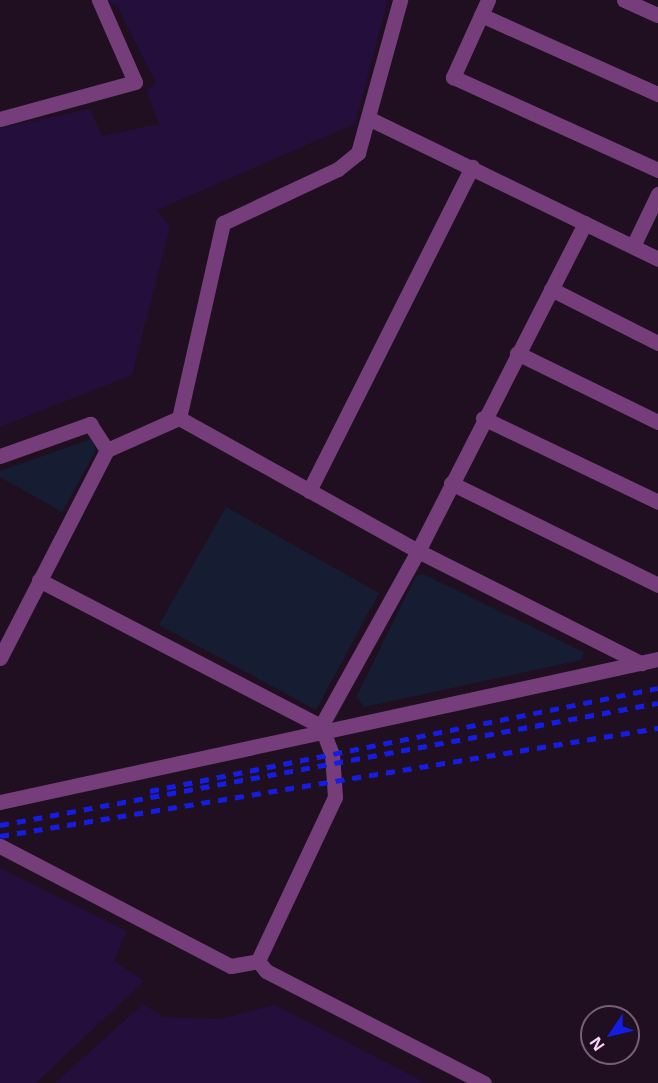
<!DOCTYPE html>
<style>
body{margin:0}
#map{position:relative;width:658px;height:1083px;overflow:hidden;background:#200f20;font-family:"Noto Sans",sans-serif}
div>[style]{position:absolute}
.green>*{inset:0;background:#161c31}
.water>*{inset:0;background:#240e3b}
.minor>*{height:15px;margin:-7.5px;padding:0 7.5px;transform-origin:7.5px;border-radius:7.5px;background:#753e7b}
.rail>*{height:4.5px;margin-top:-2.25px;transform-origin:0;background:repeating-linear-gradient(90deg,#151de5 0 9px,transparent 0 17px)}
span{translate:-50% -50%;white-space:nowrap;text-align:center;line-height:1.15;-webkit-text-stroke:6px #200f20;paint-order:stroke}
.north{position:absolute;left:580px;top:1005px;width:60px;height:60px;box-sizing:border-box;background:#200f20;border:2px solid #775d78;border-radius:50%;rotate:235deg;font-size:16px;font-weight:700;line-height:24px;text-align:center;color:#fad2fb}
.north::after{content:'';display:block;margin:auto;width:21px;height:27px;background:#151de5;clip-path:polygon(50% 0,100% 100%,50% 72%,0 100%)}
</style>
<div id="map">
<div class="green">
<i style="clip-path:polygon(91px 439px,96px 450px,62px 512px,0 477px,0 471px)"></i>
<i style="clip-path:polygon(226px 507px,379px 593px,316px 710px,159px 625px)"></i>
<i style="clip-path:polygon(423px 574px,584px 652px,581px 660px,364px 707px,356px 697px,416px 576px)"></i>
</div>
<div class="water">
<i style="clip-path:polygon(106px 0,388px 0,355px 124px,157px 210px,170px 227px,132px 375px,0 427px,0 128px,90px 109px,102px 136px,159px 124px,146px 90px,156px 83px,117px 6px)"></i>
<i style="clip-path:polygon(0 868px,127px 931px,114px 961px,144px 981px,36px 1083px,0 1083px)"></i>
<i style="clip-path:polygon(143px 1004px,163px 1017px,220px 1019px,275px 1005px,426px 1083px,55px 1083px)"></i>
</div>
<div class="minor">
<i style="left:488px;top:0;width:85px;rotate:114.4deg"></i>
<i style="left:453px;top:77px;width:225px;rotate:24.4deg"></i>
<i style="left:624px;top:0;width:37px;rotate:24deg"></i>
<i style="left:481px;top:15px;width:194px;rotate:24.1deg"></i>
<i style="left:0;top:119px;width:140px;rotate:-15.3deg"></i>
<i style="left:135px;top:82px;width:90px;rotate:-113.7deg"></i>
<i style="left:370px;top:119px;width:320px;rotate:25.9deg"></i>
<i style="left:633px;top:246px;width:58px;rotate:-64.3deg"></i>
<i style="left:551px;top:289px;width:120px;rotate:26.8deg"></i>
<i style="left:517px;top:353px;width:157px;rotate:26.1deg"></i>
<i style="left:179px;top:418px;width:200px;rotate:-77.3deg"></i>
<i style="left:223px;top:223px;width:127px;rotate:-25.2deg"></i>
<i style="left:338px;top:169px;width:26px;rotate:-39deg"></i>
<i style="left:358px;top:153px;width:159px;rotate:-74.6deg"></i>
<i style="left:483px;top:418px;width:194px;rotate:25.6deg"></i>
<i style="left:0;top:456px;width:96px;rotate:-19.6deg"></i>
<i style="left:90px;top:424px;width:31px;rotate:57deg"></i>
<i style="left:451px;top:483px;width:231px;rotate:26.2deg"></i>
<i style="left:309px;top:491px;width:363px;rotate:-63.3deg"></i>
<i style="left:39px;top:580px;width:318px;rotate:27.4deg"></i>
<i style="left:321px;top:726px;width:30px;rotate:69deg"></i>
<i style="left:332px;top:754px;width:43px;rotate:86deg"></i>
<i style="left:335px;top:797px;width:181px;rotate:115.2deg"></i>
<i style="left:258px;top:961px;width:13px;rotate:51deg"></i>
<i style="left:266px;top:971px;width:245px;rotate:27.2deg"></i>
<i style="left:0;top:658px;width:234px;rotate:-62.8deg"></i>
<i style="left:107px;top:450px;width:79px;rotate:-24deg"></i>
<i style="left:179px;top:418px;width:274px;rotate:29.1deg"></i>
<i style="left:418px;top:551px;width:250px;rotate:26.7deg"></i>
<i style="left:321px;top:726px;width:200px;rotate:-61deg"></i>
<i style="left:418px;top:551px;width:368px;rotate:-63deg"></i>
<i style="left:0;top:802px;width:673px;rotate:-12.26deg"></i>
<i style="left:0;top:846px;width:260px;rotate:27.5deg"></i>
<i style="left:231px;top:966px;width:27px;rotate:-10deg"></i>
</div>
<div class="rail">
<i style="left:150px;top:791px;width:518px;rotate:-11.46deg"></i>
<i style="left:0;top:825px;width:669px;rotate:-10.5deg"></i>
<i style="left:0;top:836px;width:667px;rotate:-9.32deg"></i>
</div>
<div class="north">N</div>
</div>
